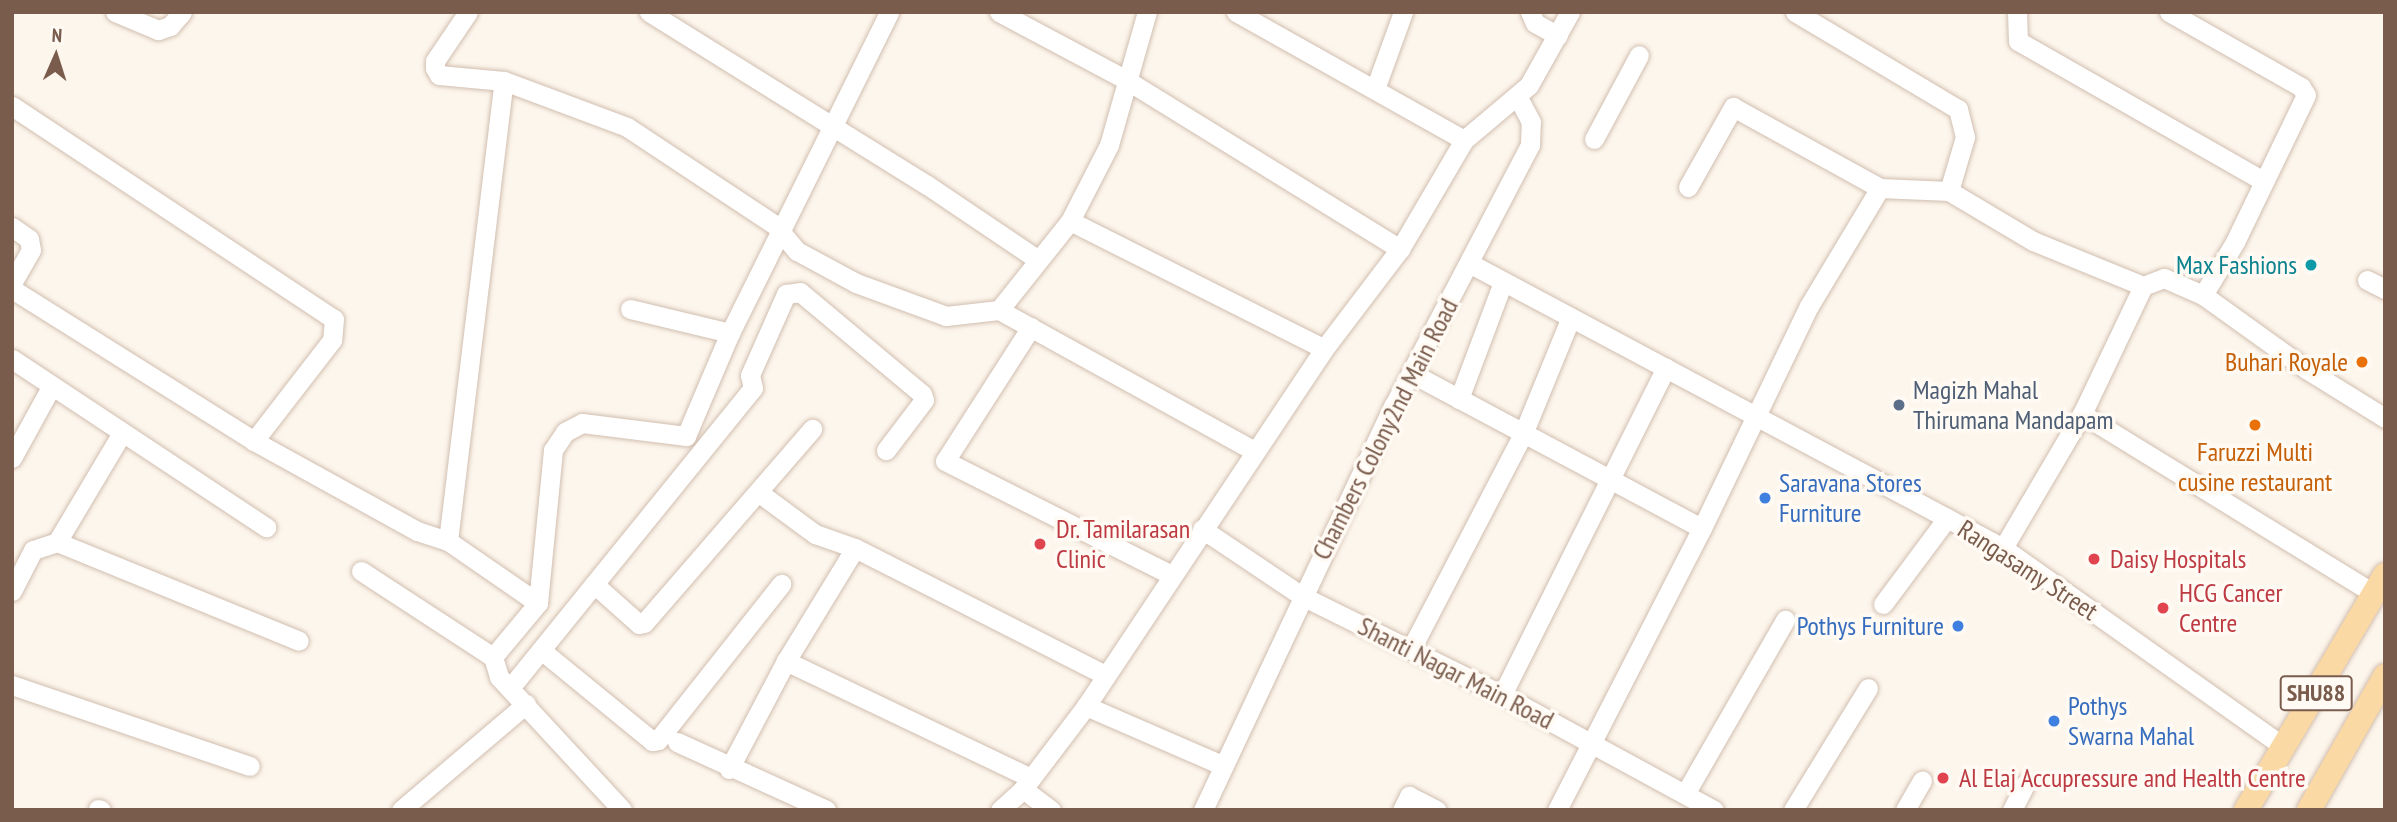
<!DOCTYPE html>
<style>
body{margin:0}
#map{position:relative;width:2397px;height:822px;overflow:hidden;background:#fdf6ec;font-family:"PT Sans Narrow",sans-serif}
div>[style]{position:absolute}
.roads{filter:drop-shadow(0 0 2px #d1beb0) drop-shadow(0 0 2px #d1beb0)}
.minor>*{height:19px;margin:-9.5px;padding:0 9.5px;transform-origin:9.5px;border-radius:9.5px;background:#fff}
.major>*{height:24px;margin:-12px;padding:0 12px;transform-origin:12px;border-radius:12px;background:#fbd9a5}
.dots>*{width:19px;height:19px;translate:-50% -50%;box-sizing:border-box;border:4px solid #fffaf3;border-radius:50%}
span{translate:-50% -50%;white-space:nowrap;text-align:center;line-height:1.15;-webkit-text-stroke:7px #fffaf3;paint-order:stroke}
.shield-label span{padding:2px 5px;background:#fffaf3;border:2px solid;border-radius:5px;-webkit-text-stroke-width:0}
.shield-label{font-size:24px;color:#7a5c4d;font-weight:700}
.culture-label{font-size:26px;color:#0d838f}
.right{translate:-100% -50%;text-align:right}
.food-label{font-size:26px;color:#c56008}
.service-label{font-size:26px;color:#4e5e75}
.left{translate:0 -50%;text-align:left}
.street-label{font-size:26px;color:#7a5c4d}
.shop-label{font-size:26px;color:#366cbe}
.health-label{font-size:26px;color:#be3a42}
.frame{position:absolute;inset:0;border:14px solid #7a5c4d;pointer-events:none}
.north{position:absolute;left:21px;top:21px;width:70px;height:70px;-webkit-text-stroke:5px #fffaf3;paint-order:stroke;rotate:3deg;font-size:19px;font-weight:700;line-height:28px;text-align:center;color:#7a5c4d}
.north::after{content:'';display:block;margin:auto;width:24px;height:32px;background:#7a5c4d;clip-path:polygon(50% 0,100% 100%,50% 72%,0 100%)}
</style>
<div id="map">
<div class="roads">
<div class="minor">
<i style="left:115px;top:12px;width:47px;rotate:22.7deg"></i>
<i style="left:158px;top:30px;width:13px;rotate:-18deg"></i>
<i style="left:170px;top:26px;width:18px;rotate:-49deg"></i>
<i style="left:468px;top:12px;width:59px;rotate:124deg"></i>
<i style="left:435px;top:61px;width:7px;rotate:90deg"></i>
<i style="left:435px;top:68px;width:8px;rotate:60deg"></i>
<i style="left:439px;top:75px;width:65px;rotate:5.3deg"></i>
<i style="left:649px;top:12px;width:327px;rotate:31.9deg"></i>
<i style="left:927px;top:185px;width:134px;rotate:34deg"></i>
<i style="left:999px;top:12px;width:146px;rotate:28.1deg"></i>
<i style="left:1128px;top:81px;width:320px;rotate:31.7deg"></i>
<i style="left:1236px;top:12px;width:261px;rotate:29.3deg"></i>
<i style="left:1530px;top:12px;width:12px;rotate:66deg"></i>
<i style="left:1535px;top:23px;width:26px;rotate:29deg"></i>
<i style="left:1795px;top:12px;width:190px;rotate:30.8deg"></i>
<i style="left:1958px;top:109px;width:29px;rotate:76deg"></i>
<i style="left:1965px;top:137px;width:56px;rotate:106.5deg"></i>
<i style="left:1949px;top:191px;width:98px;rotate:30.8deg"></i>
<i style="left:2033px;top:241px;width:119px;rotate:22.2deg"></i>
<i style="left:2143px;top:286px;width:22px;rotate:-21deg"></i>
<i style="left:2164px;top:278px;width:43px;rotate:23.6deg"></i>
<i style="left:2203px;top:295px;width:127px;rotate:35.7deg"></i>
<i style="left:2306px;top:369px;width:93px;rotate:31.8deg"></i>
<i style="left:2017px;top:12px;width:29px;rotate:88deg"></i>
<i style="left:2018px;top:41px;width:281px;rotate:29.7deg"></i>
<i style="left:2169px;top:12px;width:152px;rotate:29.6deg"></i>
<i style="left:2301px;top:87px;width:9px;rotate:58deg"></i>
<i style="left:2306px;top:95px;width:163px;rotate:115.8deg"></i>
<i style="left:2235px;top:242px;width:62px;rotate:121.1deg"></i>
<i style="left:1375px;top:89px;width:82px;rotate:-70deg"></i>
<i style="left:12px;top:106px;width:386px;rotate:33.5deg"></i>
<i style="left:334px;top:319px;width:21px;rotate:95deg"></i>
<i style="left:332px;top:340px;width:128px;rotate:127.7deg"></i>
<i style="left:1594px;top:139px;width:95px;rotate:-61.8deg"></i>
<i style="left:1688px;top:187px;width:92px;rotate:-60.6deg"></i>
<i style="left:1733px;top:107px;width:168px;rotate:28.9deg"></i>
<i style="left:1070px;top:221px;width:284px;rotate:26.7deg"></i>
<i style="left:12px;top:227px;width:21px;rotate:35deg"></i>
<i style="left:29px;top:239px;width:11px;rotate:80deg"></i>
<i style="left:31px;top:250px;width:38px;rotate:120deg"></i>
<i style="left:1469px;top:263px;width:605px;rotate:28.09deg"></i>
<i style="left:2003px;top:548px;width:344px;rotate:35.3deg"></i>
<i style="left:2367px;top:280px;width:20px;rotate:27deg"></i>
<i style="left:12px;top:289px;width:286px;rotate:32.1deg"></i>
<i style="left:254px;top:441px;width:186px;rotate:28.9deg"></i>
<i style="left:417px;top:531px;width:33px;rotate:18deg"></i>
<i style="left:448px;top:541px;width:109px;rotate:34.6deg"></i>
<i style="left:538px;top:603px;width:70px;rotate:129.8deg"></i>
<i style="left:493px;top:657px;width:21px;rotate:73deg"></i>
<i style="left:499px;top:677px;width:181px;rotate:47.2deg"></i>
<i style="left:630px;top:309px;width:103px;rotate:13.5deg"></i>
<i style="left:999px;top:310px;width:291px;rotate:28.9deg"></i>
<i style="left:1031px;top:327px;width:159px;rotate:122.7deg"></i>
<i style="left:945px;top:461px;width:254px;rotate:26.7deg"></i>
<i style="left:12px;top:359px;width:305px;rotate:33.5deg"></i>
<i style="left:1413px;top:374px;width:327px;rotate:28.1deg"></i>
<i style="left:1459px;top:399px;width:125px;rotate:-69.4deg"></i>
<i style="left:2082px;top:414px;width:342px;rotate:31.6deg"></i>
<i style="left:12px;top:458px;width:81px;rotate:-61.2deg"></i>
<i style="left:758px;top:492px;width:71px;rotate:36.4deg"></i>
<i style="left:815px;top:534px;width:42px;rotate:19.3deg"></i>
<i style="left:1202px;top:529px;width:120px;rotate:33.8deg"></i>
<i style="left:1302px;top:596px;width:223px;rotate:26.3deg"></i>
<i style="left:1502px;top:695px;width:241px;rotate:28.5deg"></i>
<i style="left:448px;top:541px;width:463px;rotate:-83.1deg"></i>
<i style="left:504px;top:81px;width:131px;rotate:20.5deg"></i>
<i style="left:627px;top:127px;width:178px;rotate:33.5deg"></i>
<i style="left:775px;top:225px;width:34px;rotate:50deg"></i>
<i style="left:797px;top:251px;width:67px;rotate:28.5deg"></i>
<i style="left:856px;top:283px;width:96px;rotate:20.1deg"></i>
<i style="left:946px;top:316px;width:53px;rotate:-6.5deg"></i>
<i style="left:999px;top:310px;width:114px;rotate:-51.4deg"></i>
<i style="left:1070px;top:221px;width:85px;rotate:-62.8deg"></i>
<i style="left:1109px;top:145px;width:138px;rotate:-74.1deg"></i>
<i style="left:57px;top:542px;width:261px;rotate:22.2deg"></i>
<i style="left:2003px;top:548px;width:156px;rotate:-59.5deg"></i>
<i style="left:2082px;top:414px;width:142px;rotate:-64.5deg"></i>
<i style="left:361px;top:571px;width:158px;rotate:33.1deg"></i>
<i style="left:594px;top:584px;width:60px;rotate:41.6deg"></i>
<i style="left:639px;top:624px;width:5px;rotate:-11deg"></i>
<i style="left:644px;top:623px;width:257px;rotate:-49.1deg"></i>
<i style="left:12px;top:591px;width:46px;rotate:-62.9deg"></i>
<i style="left:33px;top:550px;width:25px;rotate:-18deg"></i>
<i style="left:57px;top:542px;width:127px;rotate:-59.2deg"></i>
<i style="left:538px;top:603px;width:154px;rotate:-84.4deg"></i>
<i style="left:553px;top:450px;width:22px;rotate:-56deg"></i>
<i style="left:565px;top:432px;width:19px;rotate:-28deg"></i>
<i style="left:582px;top:423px;width:105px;rotate:7.1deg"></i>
<i style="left:686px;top:436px;width:112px;rotate:-66.9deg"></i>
<i style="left:730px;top:333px;width:358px;rotate:-63.6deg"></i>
<i style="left:1883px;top:604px;width:107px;rotate:-53.3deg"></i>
<i style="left:1411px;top:649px;width:242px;rotate:-62.5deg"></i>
<i style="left:1523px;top:434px;width:126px;rotate:-67.7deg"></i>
<i style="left:541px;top:650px;width:144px;rotate:39.3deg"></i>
<i style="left:652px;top:741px;width:6px;rotate:-9deg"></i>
<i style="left:658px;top:740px;width:199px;rotate:-51.7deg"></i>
<i style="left:12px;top:685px;width:251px;rotate:18.8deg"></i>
<i style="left:510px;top:688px;width:386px;rotate:-51deg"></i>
<i style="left:753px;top:388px;width:13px;rotate:-103deg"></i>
<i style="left:750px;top:375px;width:89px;rotate:-66deg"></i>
<i style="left:786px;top:294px;width:14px;rotate:-8deg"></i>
<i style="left:800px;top:292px;width:159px;rotate:39.9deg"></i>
<i style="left:922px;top:394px;width:6px;rotate:72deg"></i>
<i style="left:924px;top:400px;width:63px;rotate:127.2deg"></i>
<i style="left:1502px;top:695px;width:366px;rotate:-63.4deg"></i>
<i style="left:1086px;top:706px;width:148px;rotate:23.5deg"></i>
<i style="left:677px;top:742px;width:164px;rotate:24.5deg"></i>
<i style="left:729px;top:769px;width:122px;rotate:-62.2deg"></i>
<i style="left:1031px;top:778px;width:272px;rotate:-154.5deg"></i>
<i style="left:786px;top:661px;width:132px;rotate:-58.6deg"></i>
<i style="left:855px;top:548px;width:280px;rotate:26.9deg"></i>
<i style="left:1023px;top:789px;width:35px;rotate:37deg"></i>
<i style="left:1685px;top:794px;width:201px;rotate:-60.1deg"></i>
<i style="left:98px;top:809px;width:3px;rotate:18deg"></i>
<i style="left:401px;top:810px;width:164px;rotate:-40.3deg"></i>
<i style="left:1000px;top:810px;width:31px;rotate:-42deg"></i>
<i style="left:1023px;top:789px;width:104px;rotate:-52.8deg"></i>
<i style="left:1086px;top:706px;width:429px;rotate:-56.3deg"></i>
<i style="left:1324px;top:349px;width:126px;rotate:-52.8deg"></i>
<i style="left:1400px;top:249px;width:126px;rotate:-59.6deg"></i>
<i style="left:1464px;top:140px;width:85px;rotate:-40.2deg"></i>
<i style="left:1529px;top:85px;width:84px;rotate:-60.7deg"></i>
<i style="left:1203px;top:810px;width:448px;rotate:-64.8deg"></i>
<i style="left:1394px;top:405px;width:293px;rotate:-62.4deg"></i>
<i style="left:1530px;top:145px;width:23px;rotate:-88deg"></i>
<i style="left:1531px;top:122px;width:27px;rotate:-118deg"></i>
<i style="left:1402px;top:810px;width:16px;rotate:-63deg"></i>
<i style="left:1409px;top:796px;width:31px;rotate:27deg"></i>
<i style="left:1557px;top:810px;width:317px;rotate:-62.8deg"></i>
<i style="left:1702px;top:528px;width:246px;rotate:-64.3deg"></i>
<i style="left:1809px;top:306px;width:138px;rotate:-59deg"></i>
<i style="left:1880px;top:188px;width:69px;rotate:2.5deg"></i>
<i style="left:1793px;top:810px;width:143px;rotate:-58.4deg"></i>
<i style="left:1905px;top:810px;width:34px;rotate:-60deg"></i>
<i style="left:2012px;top:810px;width:29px;rotate:-63deg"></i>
</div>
<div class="major">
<i style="left:2246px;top:810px;width:273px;rotate:-59.4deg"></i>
<i style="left:2309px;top:810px;width:154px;rotate:-60.4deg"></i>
</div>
</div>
<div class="dots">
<i style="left:2311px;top:265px;background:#0f9aa8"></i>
<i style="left:2362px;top:362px;background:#e8710a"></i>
<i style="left:1899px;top:405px;background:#5c6f8a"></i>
<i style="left:2255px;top:425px;background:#e8710a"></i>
<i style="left:1765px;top:498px;background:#3f7fe0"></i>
<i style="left:1040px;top:544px;background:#e0444e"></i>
<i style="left:2094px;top:559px;background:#e0444e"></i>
<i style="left:2163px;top:608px;background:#e0444e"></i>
<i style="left:1958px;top:626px;background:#3f7fe0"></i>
<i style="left:2054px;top:721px;background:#3f7fe0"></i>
<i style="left:1943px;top:778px;background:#e0444e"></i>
</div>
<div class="shield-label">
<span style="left:2316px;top:693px">SHU88</span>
</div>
<div class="culture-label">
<span class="right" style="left:2297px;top:265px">Max Fashions</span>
</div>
<div class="food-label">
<span class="right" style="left:2348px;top:362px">Buhari Royale</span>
<span style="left:2255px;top:467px">Faruzzi Multi<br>cusine restaurant</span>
</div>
<div class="service-label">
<span class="left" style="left:1913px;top:405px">Magizh Mahal<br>Thirumana Mandapam</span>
</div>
<div class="street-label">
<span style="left:1385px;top:429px;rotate:-63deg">Chambers Colony2nd Main Road</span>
<span style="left:2028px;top:570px;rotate:33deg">Rangasamy Street</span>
<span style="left:1456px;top:673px;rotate:27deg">Shanti Nagar Main Road</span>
</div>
<div class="shop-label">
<span class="left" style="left:1779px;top:498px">Saravana Stores<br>Furniture</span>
<span class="right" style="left:1944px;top:626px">Pothys Furniture</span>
<span class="left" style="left:2068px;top:721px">Pothys<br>Swarna Mahal</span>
</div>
<div class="health-label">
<span class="left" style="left:1056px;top:544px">Dr. Tamilarasan<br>Clinic</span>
<span class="left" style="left:2110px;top:559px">Daisy Hospitals</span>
<span class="left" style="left:2179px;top:608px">HCG Cancer<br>Centre</span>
<span class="left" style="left:1959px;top:778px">Al Elaj Accupressure and Health Centre</span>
</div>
<div class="frame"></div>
<div class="north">N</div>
</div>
